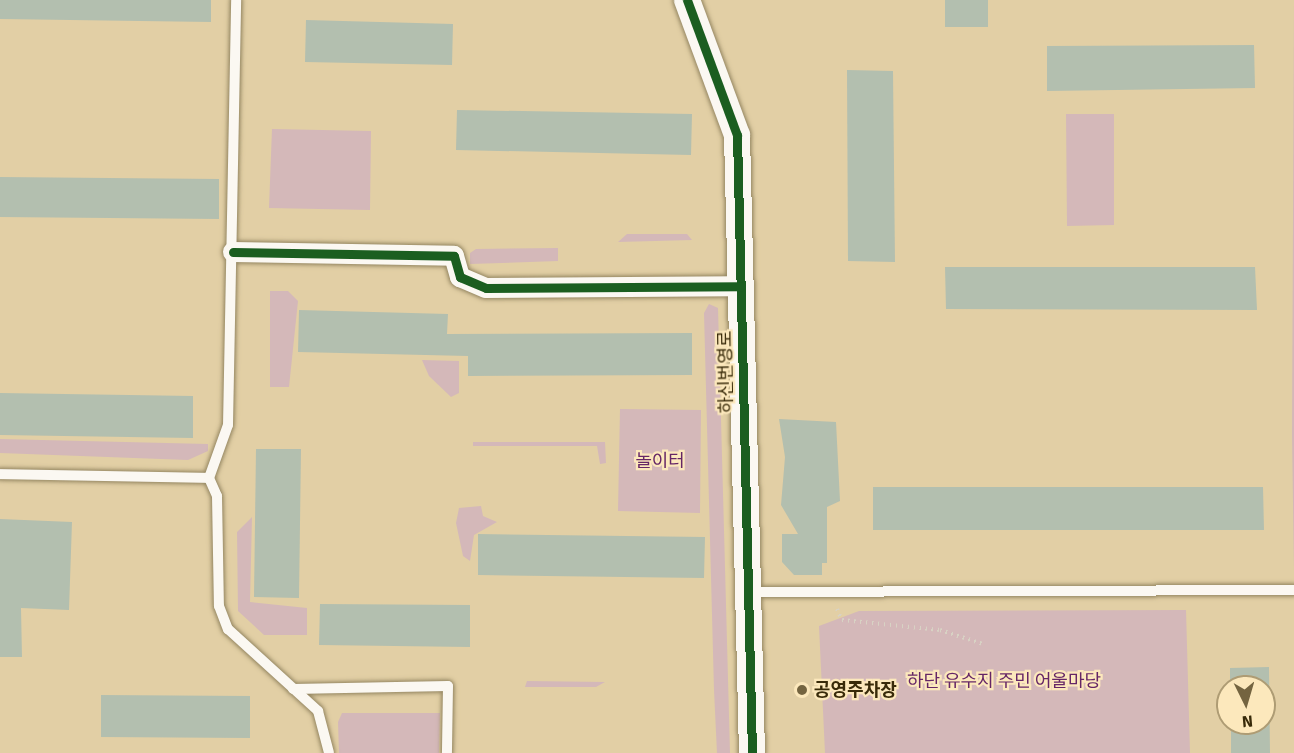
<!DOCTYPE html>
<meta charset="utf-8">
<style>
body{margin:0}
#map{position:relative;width:1294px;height:753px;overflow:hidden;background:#e2cfa5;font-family:Signika,"Noto Sans KR",sans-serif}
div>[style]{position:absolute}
.green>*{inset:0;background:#d4b8b9}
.building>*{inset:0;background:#b3bfaf}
.path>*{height:4px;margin-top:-2px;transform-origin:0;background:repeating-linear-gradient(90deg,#d8d2c4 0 1.5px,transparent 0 6px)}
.roads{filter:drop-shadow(0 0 2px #948661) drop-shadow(0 0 2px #948661)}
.service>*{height:10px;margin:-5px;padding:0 5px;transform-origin:5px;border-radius:5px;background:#fbf8f2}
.minor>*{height:20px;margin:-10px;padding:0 10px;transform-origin:10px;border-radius:10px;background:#fbf8f2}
.tertiary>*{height:26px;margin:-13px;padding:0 13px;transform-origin:13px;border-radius:13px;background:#fbf8f2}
.cycleway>*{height:9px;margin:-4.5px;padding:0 4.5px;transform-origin:4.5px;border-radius:4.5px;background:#1b5e20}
.dots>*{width:16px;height:16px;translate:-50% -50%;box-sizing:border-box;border:3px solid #fce8bc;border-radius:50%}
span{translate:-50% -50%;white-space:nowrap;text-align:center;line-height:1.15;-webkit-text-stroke:4.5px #fce8bc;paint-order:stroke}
.street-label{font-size:18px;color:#382a09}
.park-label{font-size:18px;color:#652666}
.poi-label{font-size:18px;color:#382a09;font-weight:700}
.left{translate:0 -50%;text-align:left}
.north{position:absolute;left:1216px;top:675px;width:60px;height:60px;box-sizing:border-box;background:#fce8bc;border:2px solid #ae9c74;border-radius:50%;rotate:175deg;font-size:16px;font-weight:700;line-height:24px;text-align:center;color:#382a09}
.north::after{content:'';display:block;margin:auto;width:21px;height:27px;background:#746440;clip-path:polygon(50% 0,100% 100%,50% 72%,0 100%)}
</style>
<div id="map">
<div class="green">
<i style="clip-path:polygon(1294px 0,1294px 571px,1292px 435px)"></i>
<i style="clip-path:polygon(1066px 114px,1114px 114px,1114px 225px,1067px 226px)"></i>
<i style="clip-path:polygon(272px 129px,371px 131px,370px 210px,269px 208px)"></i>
<i style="clip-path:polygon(627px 234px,687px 234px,692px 240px,618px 242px)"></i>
<i style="clip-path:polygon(558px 248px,558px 261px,470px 264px,470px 253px,476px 249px)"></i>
<i style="clip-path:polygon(270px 291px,288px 291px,298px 301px,289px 387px,270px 387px)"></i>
<i style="clip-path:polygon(709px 304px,718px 308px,730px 753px,717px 753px,714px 690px,704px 313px)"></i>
<i style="clip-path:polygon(422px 360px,459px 361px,459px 393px,451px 397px,429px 376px)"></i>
<i style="clip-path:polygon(620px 409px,701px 410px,700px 513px,618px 511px)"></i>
<i style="clip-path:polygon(0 439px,208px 444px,208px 451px,188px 460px,0 453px)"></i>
<i style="clip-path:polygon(473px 442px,605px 442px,606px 463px,600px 464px,597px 446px,473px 446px)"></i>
<i style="clip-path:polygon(481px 506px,483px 516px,497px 522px,474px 535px,470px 561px,463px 556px,456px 523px,459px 508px)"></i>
<i style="clip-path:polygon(252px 517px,250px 602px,307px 608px,307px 635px,264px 635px,238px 611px,237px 532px)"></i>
<i style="clip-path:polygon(1186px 610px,1190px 753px,825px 753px,819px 626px,859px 611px)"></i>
<i style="clip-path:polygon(527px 681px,605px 682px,596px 687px,525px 687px)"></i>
<i style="clip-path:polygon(342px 713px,440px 713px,439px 753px,339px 753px,338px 722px)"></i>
</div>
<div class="building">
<i style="clip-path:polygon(0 0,211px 0,211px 22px,0 19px)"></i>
<i style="clip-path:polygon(945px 0,988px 0,988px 27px,945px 27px)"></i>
<i style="clip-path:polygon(306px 20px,453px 24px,452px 65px,305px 62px)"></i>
<i style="clip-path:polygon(1254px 45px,1255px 88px,1047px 91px,1047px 46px)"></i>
<i style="clip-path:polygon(847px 70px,893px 71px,895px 262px,848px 261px)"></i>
<i style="clip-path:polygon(457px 110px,692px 114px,691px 155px,456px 150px)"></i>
<i style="clip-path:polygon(0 177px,219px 179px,219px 219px,0 217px)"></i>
<i style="clip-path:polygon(945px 267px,1255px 267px,1257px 310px,946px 309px)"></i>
<i style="clip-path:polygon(299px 310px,448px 314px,447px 334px,692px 333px,692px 375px,468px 376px,468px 356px,298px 352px)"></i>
<i style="clip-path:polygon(0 393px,193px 396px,193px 438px,0 435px)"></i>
<i style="clip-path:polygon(779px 419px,836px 422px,840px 501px,827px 507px,827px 563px,822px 563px,822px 575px,794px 575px,782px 562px,782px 534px,798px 534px,781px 505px,785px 457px)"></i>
<i style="clip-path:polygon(256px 449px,301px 449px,299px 598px,254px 597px)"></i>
<i style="clip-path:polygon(873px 487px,1263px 487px,1264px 530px,873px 530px)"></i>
<i style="clip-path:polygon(0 519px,72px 522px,69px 610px,21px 608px,22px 657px,0 657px)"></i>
<i style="clip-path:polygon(478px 534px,705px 537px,704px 578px,478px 575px)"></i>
<i style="clip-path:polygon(320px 604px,470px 605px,470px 647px,319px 645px)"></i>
<i style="clip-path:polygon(1269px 667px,1270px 753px,1231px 753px,1231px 723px,1264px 723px,1264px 687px,1230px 687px,1230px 668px)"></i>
<i style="clip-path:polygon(101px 695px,250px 696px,250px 738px,101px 737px)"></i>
</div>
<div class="path">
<i style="left:837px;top:609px;width:12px;rotate:66deg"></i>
<i style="left:842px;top:620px;width:99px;rotate:5.8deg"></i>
<i style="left:940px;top:630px;width:45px;rotate:18deg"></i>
</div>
<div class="roads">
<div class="service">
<i style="left:0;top:474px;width:209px;rotate:1.1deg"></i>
<i style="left:209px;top:478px;width:56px;rotate:-70.3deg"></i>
<i style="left:228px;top:425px;width:425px;rotate:-88.9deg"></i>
<i style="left:209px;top:478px;width:20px;rotate:66deg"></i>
<i style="left:217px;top:496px;width:110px;rotate:89deg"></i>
<i style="left:219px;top:606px;width:25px;rotate:69deg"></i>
<i style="left:228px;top:629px;width:122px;rotate:42.3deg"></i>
<i style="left:318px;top:711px;width:43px;rotate:75.3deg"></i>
<i style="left:748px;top:592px;width:546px;rotate:-0.21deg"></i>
<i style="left:293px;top:689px;width:155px;rotate:-1.1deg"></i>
<i style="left:448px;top:686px;width:67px;rotate:90.9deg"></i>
</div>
<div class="minor">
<i style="left:233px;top:252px;width:221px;rotate:1deg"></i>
<i style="left:454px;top:256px;width:22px;rotate:74deg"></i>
<i style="left:460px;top:277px;width:28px;rotate:23deg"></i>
<i style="left:486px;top:288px;width:255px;rotate:-0.4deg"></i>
</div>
<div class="tertiary">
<i style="left:687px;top:0;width:144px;rotate:69.7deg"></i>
<i style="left:737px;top:135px;width:618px;rotate:88.61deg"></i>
</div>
</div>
<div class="cycleway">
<i style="left:687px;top:0;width:144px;rotate:69.7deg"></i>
<i style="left:737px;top:135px;width:618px;rotate:88.61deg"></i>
<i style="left:233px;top:252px;width:221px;rotate:1deg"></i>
<i style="left:454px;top:256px;width:22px;rotate:74deg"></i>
<i style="left:460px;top:277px;width:28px;rotate:23deg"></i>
<i style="left:486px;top:288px;width:255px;rotate:-0.4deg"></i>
</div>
<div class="dots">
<i style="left:802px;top:690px;background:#746440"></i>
</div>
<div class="street-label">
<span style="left:726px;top:372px;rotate:-91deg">하신번영로</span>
</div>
<div class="park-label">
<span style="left:660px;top:461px">놀이터</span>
<span style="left:1004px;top:681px">하단 유수지 주민 어울마당</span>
</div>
<div class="poi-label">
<span class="left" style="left:814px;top:690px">공영주차장</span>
</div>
<div class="north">N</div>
</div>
